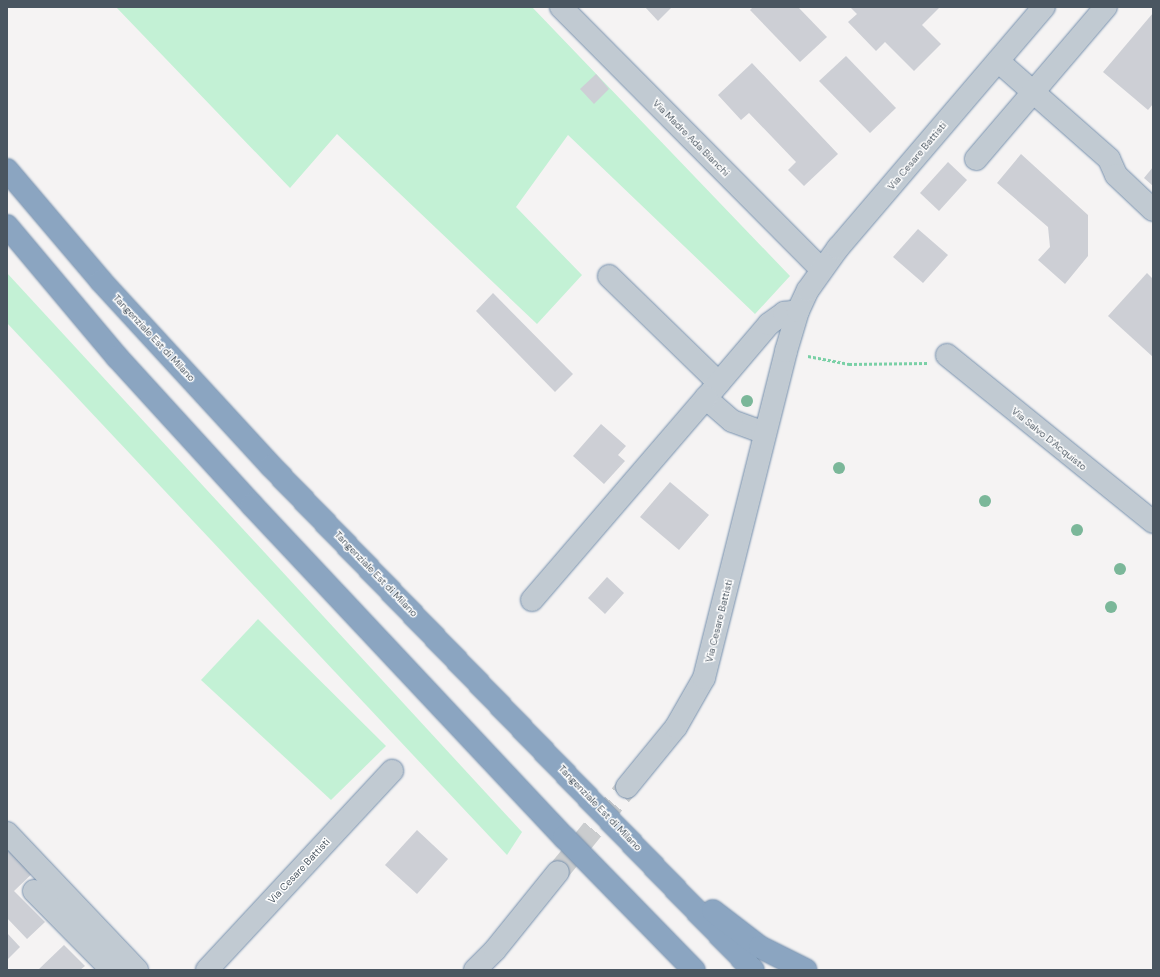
<!DOCTYPE html>
<style>
body{margin:0}
#map{position:relative;width:1160px;height:977px;overflow:hidden;background:#f5f3f3;font-family:"DM Sans",sans-serif}
div>[style]{position:absolute}
.green>*{inset:0;background:#c3f1d5}
.building>*{inset:0;background:#cdcfd5}
.minor-tunnel>*{height:22px;margin-top:-11px;transform-origin:0;background:repeating-linear-gradient(90deg,#caccce 0 22px,transparent 0 33px)}
.path>*{height:2.5px;margin-top:-1.25px;transform-origin:0;background:repeating-linear-gradient(90deg,#7ad0a6 0 3px,transparent 0 5px)}
.roads{filter:drop-shadow(0 0 1px #7690ad) drop-shadow(0 0 1px #7690ad)}
.minor>*{height:22px;margin:-11px;padding:0 11px;transform-origin:11px;border-radius:11px;background:#c1cad2}
.highway>*{height:22px;margin:-11px;padding:0 11px;transform-origin:11px;border-radius:11px;background:#8ba5c1}
.trees>*{width:12px;height:12px;margin:-6px;border-radius:50%;background:#7bb799}
span{translate:-50% -50%;white-space:nowrap;text-align:center;line-height:1.15;-webkit-text-stroke:3px #fff;paint-order:stroke}
.street-label{font-size:10px;color:#4a5661}
.frame{position:absolute;inset:0;border:8px solid #4a5661;pointer-events:none}
</style>
<div id="map">
<div class="green">
<i style="clip-path:polygon(116px 7px,532px 7px,790px 276px,755px 314px,568px 135px,516px 207px,582px 275px,537px 324px,337px 134px,290px 188px)"></i>
<i style="clip-path:polygon(7px 273px,522px 832px,507px 855px,7px 323px)"></i>
<i style="clip-path:polygon(258px 619px,386px 746px,331px 800px,201px 680px)"></i>
</div>
<div class="building">
<i style="clip-path:polygon(645px 7px,672px 7px,658px 21px)"></i>
<i style="clip-path:polygon(753px 7px,798px 7px,827px 37px,800px 62px,750px 10px)"></i>
<i style="clip-path:polygon(850px 7px,940px 7px,922px 25px,941px 44px,914px 71px,885px 42px,876px 51px,848px 22px,857px 14px)"></i>
<i style="clip-path:polygon(1153px 13px,1153px 104px,1148px 110px,1103px 72px)"></i>
<i style="clip-path:polygon(846px 56px,896px 108px,870px 133px,819px 81px)"></i>
<i style="clip-path:polygon(752px 63px,838px 154px,804px 186px,788px 170px,796px 162px,749px 113px,741px 120px,718px 95px)"></i>
<i style="clip-path:polygon(596px 74px,609px 89px,594px 104px,580px 89px)"></i>
<i style="clip-path:polygon(1021px 154px,1088px 215px,1088px 256px,1065px 284px,1038px 260px,1050px 247px,1048px 227px,997px 183px)"></i>
<i style="clip-path:polygon(948px 162px,967px 180px,939px 211px,920px 193px)"></i>
<i style="clip-path:polygon(1153px 167px,1153px 186px,1144px 178px)"></i>
<i style="clip-path:polygon(918px 229px,948px 255px,923px 283px,893px 257px)"></i>
<i style="clip-path:polygon(1147px 273px,1153px 279px,1153px 357px,1108px 316px)"></i>
<i style="clip-path:polygon(493px 293px,573px 374px,555px 392px,476px 311px)"></i>
<i style="clip-path:polygon(601px 424px,626px 446px,618px 455px,625px 461px,604px 484px,573px 456px)"></i>
<i style="clip-path:polygon(670px 482px,709px 515px,679px 550px,640px 517px)"></i>
<i style="clip-path:polygon(607px 577px,624px 593px,605px 614px,588px 598px)"></i>
<i style="clip-path:polygon(417px 830px,448px 859px,417px 894px,385px 865px)"></i>
<i style="clip-path:polygon(7px 834px,39px 867px,14px 891px,45px 922px,27px 939px,7px 918px)"></i>
<i style="clip-path:polygon(7px 933px,20px 947px,7px 960px)"></i>
<i style="clip-path:polygon(64px 945px,85px 966px,80px 970px,38px 970px)"></i>
</div>
<div class="minor-tunnel">
<i style="left:558px;top:872px;width:109px;rotate:-50.9deg"></i>
</div>
<div class="path">
<i style="left:808px;top:356px;width:42px;rotate:11deg"></i>
<i style="left:849px;top:364px;width:79px;rotate:-0.7deg"></i>
</div>
<div class="roads">
<div class="minor">
<i style="left:561px;top:7px;width:369px;rotate:45.2deg"></i>
<i style="left:998px;top:61px;width:148px;rotate:41.4deg"></i>
<i style="left:1109px;top:159px;width:17px;rotate:66deg"></i>
<i style="left:1116px;top:175px;width:51px;rotate:43.4deg"></i>
<i style="left:976px;top:159px;width:200px;rotate:-49.5deg"></i>
<i style="left:609px;top:276px;width:153px;rotate:44.2deg"></i>
<i style="left:947px;top:355px;width:265px;rotate:39deg"></i>
<i style="left:765px;top:433px;width:35px;rotate:-160deg"></i>
<i style="left:732px;top:421px;width:35px;rotate:-139deg"></i>
<i style="left:706px;top:398px;width:97px;rotate:-49.6deg"></i>
<i style="left:769px;top:324px;width:19px;rotate:-36deg"></i>
<i style="left:784px;top:313px;width:14px;rotate:-8deg"></i>
<i style="left:532px;top:600px;width:267px;rotate:-49.3deg"></i>
<i style="left:627px;top:787px;width:77px;rotate:-50.8deg"></i>
<i style="left:676px;top:727px;width:56px;rotate:-60.3deg"></i>
<i style="left:704px;top:678px;width:337px;rotate:-75.9deg"></i>
<i style="left:786px;top:351px;width:42px;rotate:-73.3deg"></i>
<i style="left:798px;top:311px;width:23px;rotate:-65deg"></i>
<i style="left:808px;top:290px;width:52px;rotate:-54.5deg"></i>
<i style="left:838px;top:248px;width:317px;rotate:-49.5deg"></i>
<i style="left:7px;top:833px;width:189px;rotate:46.5deg"></i>
<i style="left:34px;top:891px;width:111px;rotate:45.4deg"></i>
<i style="left:207px;top:970px;width:272px;rotate:-47.1deg"></i>
<i style="left:475px;top:970px;width:28px;rotate:-45deg"></i>
<i style="left:495px;top:950px;width:100px;rotate:-51.1deg"></i>
</div>
<div class="highway">
<i style="left:7px;top:170px;width:145px;rotate:49.7deg"></i>
<i style="left:101px;top:281px;width:251px;rotate:47.4deg"></i>
<i style="left:271px;top:466px;width:697px;rotate:46.28deg"></i>
<i style="left:7px;top:226px;width:171px;rotate:50deg"></i>
<i style="left:117px;top:357px;width:200px;rotate:47.6deg"></i>
<i style="left:252px;top:505px;width:456px;rotate:46.8deg"></i>
<i style="left:564px;top:837px;width:186px;rotate:45.7deg"></i>
<i style="left:713px;top:911px;width:59px;rotate:37.5deg"></i>
<i style="left:760px;top:947px;width:51px;rotate:26.6deg"></i>
</div>
</div>
<div class="trees">
<i style="left:747px;top:401px"></i>
<i style="left:839px;top:468px"></i>
<i style="left:985px;top:501px"></i>
<i style="left:1077px;top:530px"></i>
<i style="left:1120px;top:569px"></i>
<i style="left:1111px;top:607px"></i>
</div>
<div class="street-label">
<span style="left:691px;top:138px;rotate:45deg">Via Madre Ada Bianchi</span>
<span style="left:917px;top:156px;rotate:-50deg">Via Cesare Battisti</span>
<span style="left:154px;top:338px;rotate:47deg">Tangenziale Est di Milano</span>
<span style="left:1049px;top:439px;rotate:39deg">Via Salvo D'Acquisto</span>
<span style="left:376px;top:574px;rotate:46deg">Tangenziale Est di Milano</span>
<span style="left:719px;top:621px;rotate:-76deg">Via Cesare Battisti</span>
<span style="left:600px;top:808px;rotate:46deg">Tangenziale Est di Milano</span>
<span style="left:299px;top:871px;rotate:-47deg">Via Cesare Battisti</span>
</div>
<div class="frame"></div>
</div>
